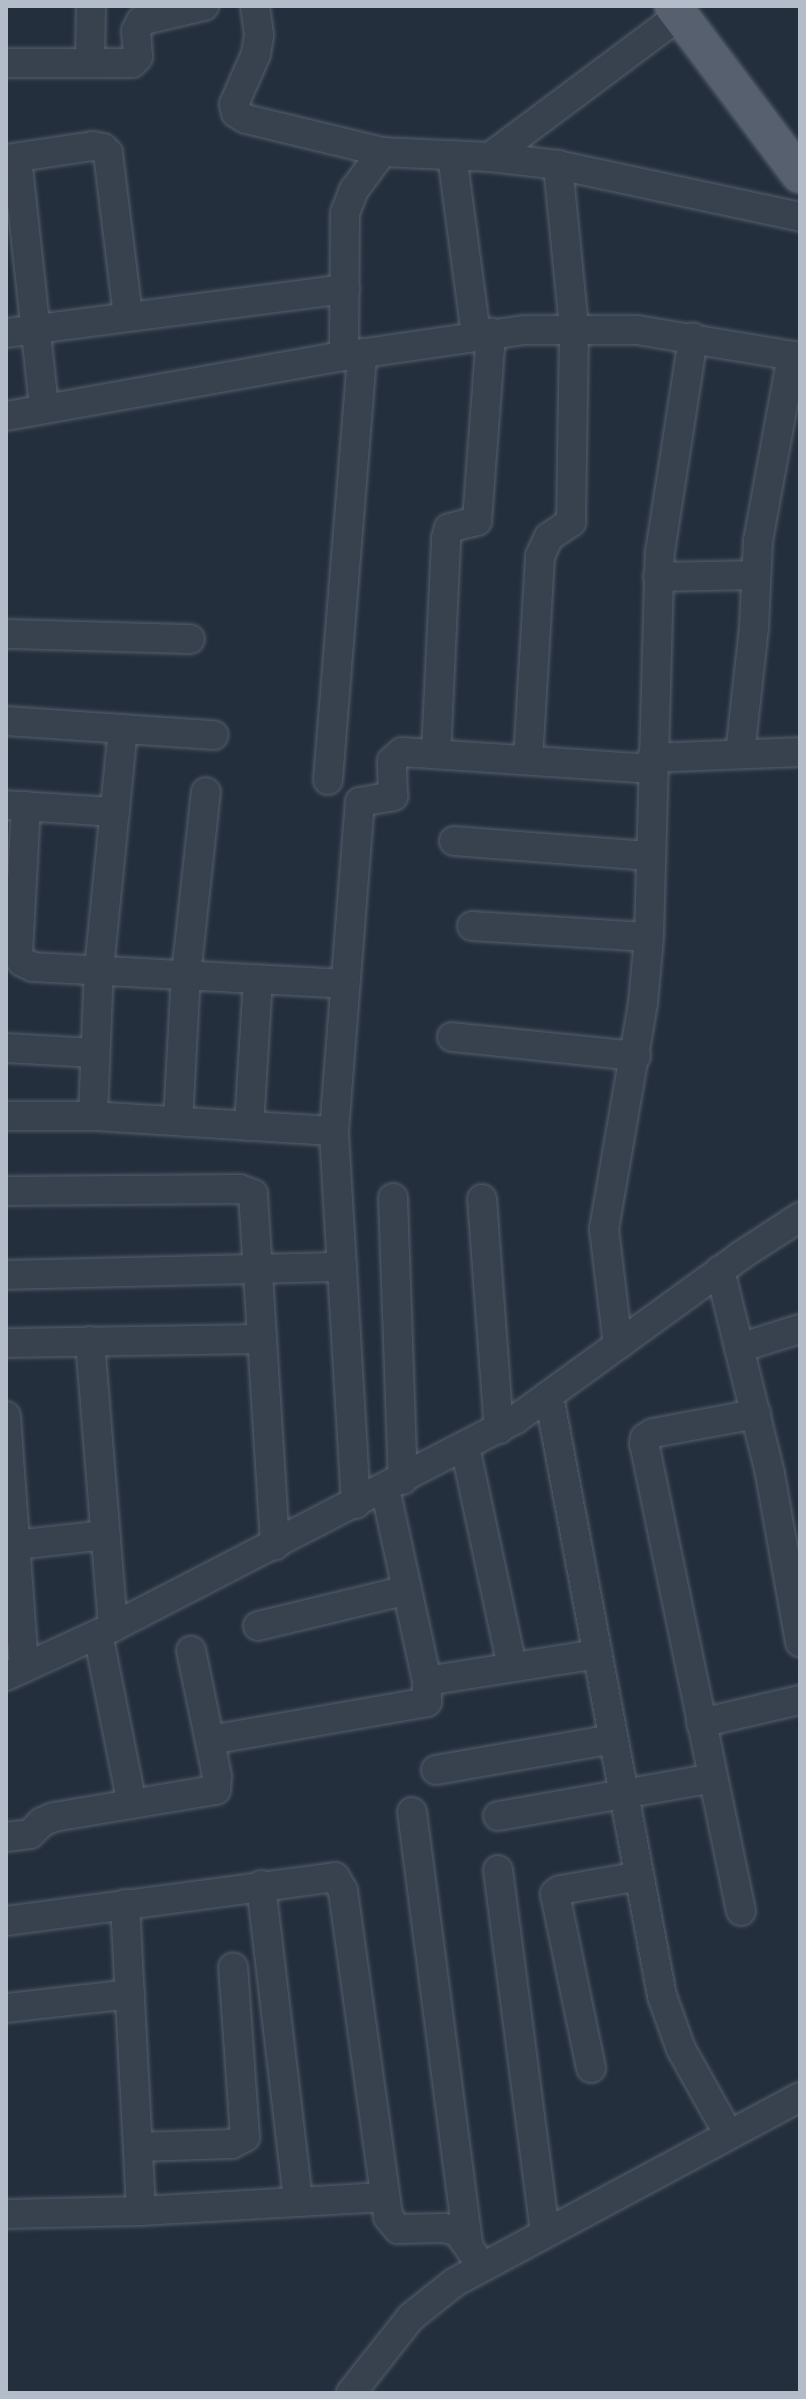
<!DOCTYPE html>
<style>
body{margin:0}
#map{position:relative;width:806px;height:2399px;overflow:hidden;background:#242f3e;font-family:Overpass,sans-serif}
div>[style]{position:absolute}
.roads{filter:drop-shadow(0 0 2px #565f6c) drop-shadow(0 0 2px #565f6c)}
.minor>*{height:28px;margin:-14px;padding:0 14px;transform-origin:14px;border-radius:14px;background:#38414e}
.major>*{height:36px;margin:-18px;padding:0 18px;transform-origin:18px;border-radius:18px;background:#56606e}
span{translate:-50% -50%;white-space:nowrap;text-align:center;line-height:1.15;-webkit-text-stroke:6px #1d2633;paint-order:stroke}
.frame{position:absolute;inset:0;border:8px solid #b4bcc9;pointer-events:none}
</style>
<div id="map">
<div class="roads">
<div class="minor">
<i style="left:255px;top:6px;width:29px;rotate:82deg"></i>
<i style="left:259px;top:35px;width:19px;rotate:99deg"></i>
<i style="left:256px;top:54px;width:55px;rotate:113.7deg"></i>
<i style="left:234px;top:104px;width:9px;rotate:77deg"></i>
<i style="left:236px;top:113px;width:12px;rotate:31deg"></i>
<i style="left:246px;top:119px;width:140px;rotate:13.6deg"></i>
<i style="left:382px;top:152px;width:108px;rotate:2.7deg"></i>
<i style="left:490px;top:157px;width:68px;rotate:6.7deg"></i>
<i style="left:558px;top:165px;width:248px;rotate:12.1deg"></i>
<i style="left:6px;top:63px;width:126px"></i>
<i style="left:132px;top:63px;width:8px;rotate:-45deg"></i>
<i style="left:138px;top:57px;width:26px;rotate:-94deg"></i>
<i style="left:136px;top:31px;width:11px;rotate:-63deg"></i>
<i style="left:141px;top:21px;width:65px;rotate:-13.4deg"></i>
<i style="left:90px;top:63px;width:57px;rotate:-89deg"></i>
<i style="left:452px;top:155px;width:182px;rotate:82.4deg"></i>
<i style="left:490px;top:157px;width:237px;rotate:-36.8deg"></i>
<i style="left:17px;top:158px;width:251px;rotate:83.8deg"></i>
<i style="left:6px;top:159px;width:88px;rotate:-8.5deg"></i>
<i style="left:93px;top:146px;width:10px;rotate:11deg"></i>
<i style="left:103px;top:148px;width:7px;rotate:45deg"></i>
<i style="left:108px;top:153px;width:164px;rotate:83deg"></i>
<i style="left:6px;top:333px;width:342px;rotate:-7.4deg"></i>
<i style="left:344px;top:356px;width:143px;rotate:-89.6deg"></i>
<i style="left:345px;top:213px;width:25px;rotate:-69deg"></i>
<i style="left:354px;top:190px;width:47px;rotate:-53.6deg"></i>
<i style="left:6px;top:416px;width:343px;rotate:-10.1deg"></i>
<i style="left:344px;top:356px;width:183px;rotate:-8.2deg"></i>
<i style="left:525px;top:330px;width:112px"></i>
<i style="left:637px;top:330px;width:165px;rotate:9.4deg"></i>
<i style="left:658px;top:577px;width:98px;rotate:-1.2deg"></i>
<i style="left:6px;top:634px;width:184px;rotate:1.6deg"></i>
<i style="left:6px;top:721px;width:208px;rotate:3.9deg"></i>
<i style="left:436px;top:754px;width:216px;rotate:-87.3deg"></i>
<i style="left:446px;top:538px;width:10px;rotate:-73deg"></i>
<i style="left:449px;top:528px;width:29px;rotate:-14deg"></i>
<i style="left:477px;top:521px;width:189px;rotate:-85.7deg"></i>
<i style="left:740px;top:754px;width:127px;rotate:-83.7deg"></i>
<i style="left:754px;top:628px;width:87px;rotate:-87.4deg"></i>
<i style="left:758px;top:541px;width:188px;rotate:-79.6deg"></i>
<i style="left:652px;top:758px;width:148px;rotate:-2.3deg"></i>
<i style="left:528px;top:760px;width:204px;rotate:-86.6deg"></i>
<i style="left:540px;top:556px;width:21px;rotate:-65deg"></i>
<i style="left:549px;top:537px;width:27px;rotate:-34deg"></i>
<i style="left:571px;top:522px;width:194px;rotate:-89.1deg"></i>
<i style="left:574px;top:328px;width:164px;rotate:-95.6deg"></i>
<i style="left:328px;top:780px;width:428px;rotate:-85.4deg"></i>
<i style="left:6px;top:805px;width:109px;rotate:3.7deg"></i>
<i style="left:26px;top:806px;width:150px;rotate:93.1deg"></i>
<i style="left:18px;top:956px;width:7px;rotate:56deg"></i>
<i style="left:22px;top:962px;width:12px;rotate:24deg"></i>
<i style="left:33px;top:967px;width:312px;rotate:3.1deg"></i>
<i style="left:454px;top:841px;width:197px;rotate:4.4deg"></i>
<i style="left:472px;top:926px;width:177px;rotate:3.6deg"></i>
<i style="left:452px;top:1037px;width:185px;rotate:5.9deg"></i>
<i style="left:6px;top:1048px;width:89px;rotate:3.2deg"></i>
<i style="left:6px;top:1116px;width:87px"></i>
<i style="left:93px;top:1116px;width:241px;rotate:3.6deg"></i>
<i style="left:93px;top:1116px;width:147px;rotate:-87.7deg"></i>
<i style="left:99px;top:969px;width:241px;rotate:-84.3deg"></i>
<i style="left:178px;top:1121px;width:146px;rotate:-86.9deg"></i>
<i style="left:186px;top:975px;width:184px;rotate:-83.8deg"></i>
<i style="left:249px;top:1126px;width:147px;rotate:-86.5deg"></i>
<i style="left:6px;top:1191px;width:234px;rotate:-0.5deg"></i>
<i style="left:240px;top:1189px;width:14px;rotate:21deg"></i>
<i style="left:253px;top:1194px;width:352px;rotate:86.4deg"></i>
<i style="left:393px;top:1198px;width:282px;rotate:88deg"></i>
<i style="left:482px;top:1199px;width:231px;rotate:85.8deg"></i>
<i style="left:720px;top:1270px;width:210px;rotate:76.2deg"></i>
<i style="left:770px;top:1474px;width:171px;rotate:79.9deg"></i>
<i style="left:6px;top:1275px;width:336px;rotate:-1.4deg"></i>
<i style="left:90px;top:1341px;width:287px;rotate:85.4deg"></i>
<i style="left:6px;top:1343px;width:256px;rotate:-0.9deg"></i>
<i style="left:618px;top:1345px;width:117px;rotate:-96.9deg"></i>
<i style="left:604px;top:1229px;width:229px;rotate:-80.2deg"></i>
<i style="left:643px;top:1003px;width:66px;rotate:-84.8deg"></i>
<i style="left:649px;top:937px;width:385px;rotate:-88.4deg"></i>
<i style="left:660px;top:552px;width:217px;rotate:-81.2deg"></i>
<i style="left:739px;top:1348px;width:64px;rotate:-17.3deg"></i>
<i style="left:549px;top:1396px;width:611px;rotate:79.33deg"></i>
<i style="left:662px;top:1996px;width:56px;rotate:70.3deg"></i>
<i style="left:681px;top:2049px;width:98px;rotate:60.8deg"></i>
<i style="left:6px;top:1416px;width:252px;rotate:85.9deg"></i>
<i style="left:465px;top:1447px;width:225px;rotate:77.9deg"></i>
<i style="left:356px;top:1504px;width:374px;rotate:-93.4deg"></i>
<i style="left:334px;top:1131px;width:330px;rotate:-85.5deg"></i>
<i style="left:360px;top:802px;width:34px;rotate:-10deg"></i>
<i style="left:393px;top:796px;width:35px;rotate:-92deg"></i>
<i style="left:392px;top:761px;width:13px;rotate:-42deg"></i>
<i style="left:402px;top:752px;width:251px;rotate:3.9deg"></i>
<i style="left:6px;top:1546px;width:100px;rotate:-6.3deg"></i>
<i style="left:258px;top:1626px;width:153px;rotate:-13.6deg"></i>
<i style="left:98px;top:1634px;width:173px;rotate:78.7deg"></i>
<i style="left:6px;top:1676px;width:118px;rotate:-24.6deg"></i>
<i style="left:113px;top:1627px;width:454px;rotate:-27.3deg"></i>
<i style="left:516px;top:1419px;width:277px;rotate:-36deg"></i>
<i style="left:740px;top:1256px;width:72px;rotate:-33deg"></i>
<i style="left:427px;top:1681px;width:172px;rotate:-9deg"></i>
<i style="left:701px;top:1723px;width:102px;rotate:-13.1deg"></i>
<i style="left:210px;top:1740px;width:220px;rotate:-9.9deg"></i>
<i style="left:427px;top:1702px;width:21px;rotate:-90deg"></i>
<i style="left:427px;top:1681px;width:197px;rotate:-102.3deg"></i>
<i style="left:436px;top:1770px;width:180px;rotate:-9.9deg"></i>
<i style="left:412px;top:1812px;width:437px;rotate:82.6deg"></i>
<i style="left:498px;top:1816px;width:218px;rotate:-10deg"></i>
<i style="left:6px;top:1837px;width:24px;rotate:-7deg"></i>
<i style="left:30px;top:1834px;width:17px;rotate:-45deg"></i>
<i style="left:42px;top:1822px;width:13px;rotate:-23deg"></i>
<i style="left:54px;top:1817px;width:164px;rotate:-9.5deg"></i>
<i style="left:216px;top:1790px;width:14px;rotate:-86deg"></i>
<i style="left:217px;top:1776px;width:128px;rotate:-101.7deg"></i>
<i style="left:498px;top:1870px;width:365px;rotate:82.6deg"></i>
<i style="left:261px;top:1885px;width:318px;rotate:83.3deg"></i>
<i style="left:125px;top:1904px;width:307px;rotate:87deg"></i>
<i style="left:741px;top:1911px;width:477px;rotate:-101.7deg"></i>
<i style="left:644px;top:1444px;width:6px;rotate:-81deg"></i>
<i style="left:645px;top:1438px;width:9px;rotate:-32deg"></i>
<i style="left:653px;top:1433px;width:105px;rotate:-10.5deg"></i>
<i style="left:6px;top:1921px;width:332px;rotate:-7.6deg"></i>
<i style="left:335px;top:1877px;width:16px;rotate:60deg"></i>
<i style="left:343px;top:1891px;width:329px;rotate:82.1deg"></i>
<i style="left:388px;top:2217px;width:16px;rotate:50deg"></i>
<i style="left:398px;top:2229px;width:46px;rotate:-1.2deg"></i>
<i style="left:444px;top:2228px;width:15px;rotate:16deg"></i>
<i style="left:458px;top:2232px;width:40px;rotate:55.1deg"></i>
<i style="left:6px;top:2008px;width:125px;rotate:-6.4deg"></i>
<i style="left:591px;top:2068px;width:178px;rotate:-101.7deg"></i>
<i style="left:555px;top:1894px;width:6px;rotate:-39deg"></i>
<i style="left:560px;top:1890px;width:80px;rotate:-10deg"></i>
<i style="left:138px;top:2147px;width:94px;rotate:-1.8deg"></i>
<i style="left:232px;top:2144px;width:15px;rotate:-28deg"></i>
<i style="left:245px;top:2137px;width:170px;rotate:-94deg"></i>
<i style="left:6px;top:2214px;width:135px;rotate:-1.3deg"></i>
<i style="left:141px;top:2211px;width:244px;rotate:-3.3deg"></i>
<i style="left:351px;top:2393px;width:97px;rotate:-51.7deg"></i>
<i style="left:411px;top:2317px;width:56px;rotate:-38.5deg"></i>
<i style="left:455px;top:2282px;width:391px;rotate:-28.2deg"></i>
</div>
<div class="major">
<i style="left:673px;top:6px;width:211px;rotate:53.1deg"></i>
</div>
</div>
<div class="frame"></div>
</div>
